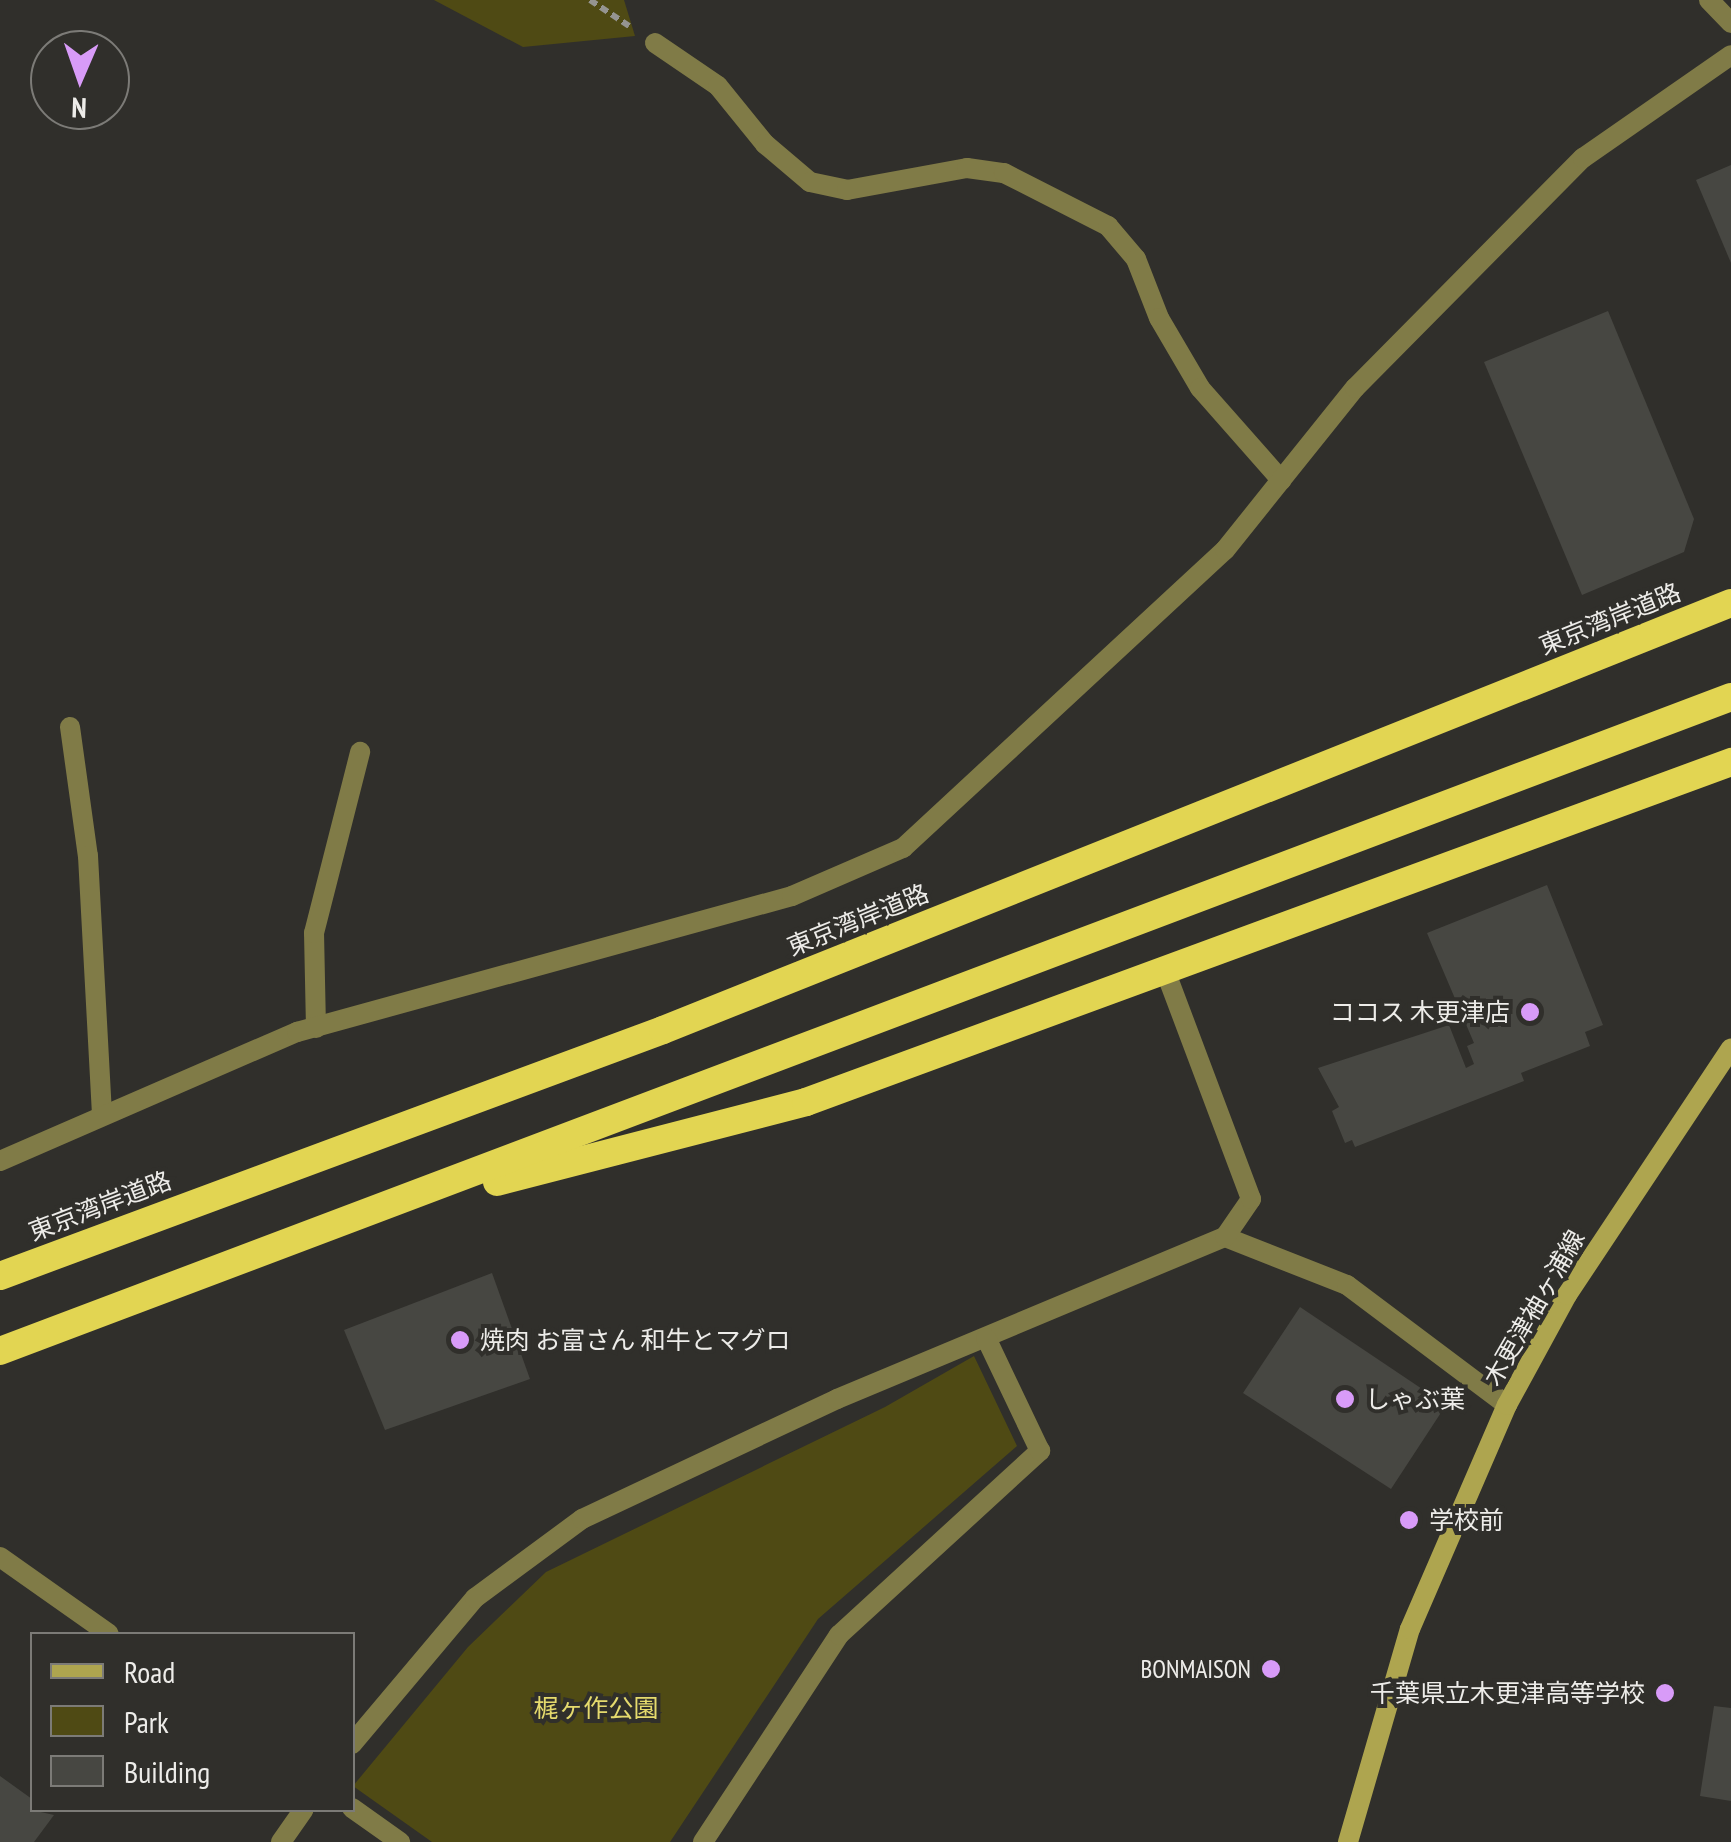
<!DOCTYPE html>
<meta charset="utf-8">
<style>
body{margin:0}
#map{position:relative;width:1731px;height:1842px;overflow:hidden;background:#302f2b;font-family:"PT Sans Narrow","Noto Sans JP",sans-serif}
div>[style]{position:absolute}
.green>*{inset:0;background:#4f4a14}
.building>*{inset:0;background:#474742}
.path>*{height:6px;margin-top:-3px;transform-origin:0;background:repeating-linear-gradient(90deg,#959491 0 8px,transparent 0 13px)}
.service>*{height:20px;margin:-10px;padding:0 10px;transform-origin:10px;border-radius:10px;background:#807b47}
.minor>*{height:20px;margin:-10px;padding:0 10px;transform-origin:10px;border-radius:10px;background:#807b47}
.tertiary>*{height:20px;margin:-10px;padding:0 10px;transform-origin:10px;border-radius:10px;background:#807b47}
.secondary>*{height:20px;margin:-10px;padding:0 10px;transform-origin:10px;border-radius:10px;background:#aea54f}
.trunk>*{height:28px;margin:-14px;padding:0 14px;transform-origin:14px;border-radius:14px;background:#e2d552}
.dots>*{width:28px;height:28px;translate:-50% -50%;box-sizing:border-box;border:5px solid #302f2b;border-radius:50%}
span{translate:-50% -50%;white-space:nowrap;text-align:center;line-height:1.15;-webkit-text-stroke:8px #302f2b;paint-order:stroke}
.street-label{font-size:25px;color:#edece9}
.poi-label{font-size:25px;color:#edece9}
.right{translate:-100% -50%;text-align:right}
.left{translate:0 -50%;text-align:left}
.park-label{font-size:25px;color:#e5da6d}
.legend{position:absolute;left:30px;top:1632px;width:325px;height:180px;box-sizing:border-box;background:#302f2b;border:2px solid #7c7b77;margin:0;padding:12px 18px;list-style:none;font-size:30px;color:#edece9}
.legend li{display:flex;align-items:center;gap:20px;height:50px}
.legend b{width:50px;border:2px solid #7c7b77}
.north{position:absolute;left:30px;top:30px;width:100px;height:100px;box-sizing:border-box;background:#302f2b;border:2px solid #7c7b77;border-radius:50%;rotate:182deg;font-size:28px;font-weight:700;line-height:40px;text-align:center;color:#edece9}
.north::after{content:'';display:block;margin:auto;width:35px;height:45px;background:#d89bf8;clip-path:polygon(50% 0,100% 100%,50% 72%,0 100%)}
</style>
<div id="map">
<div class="green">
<i style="clip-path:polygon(434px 0,624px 0,635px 36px,523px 47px)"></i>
<i style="clip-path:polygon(974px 1356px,1017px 1446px,818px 1619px,670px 1842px,432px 1842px,353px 1786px,468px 1647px,546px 1572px,885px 1407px)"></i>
</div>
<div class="building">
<i style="clip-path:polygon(1731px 165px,1731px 263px,1696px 180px)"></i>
<i style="clip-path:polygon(1608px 311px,1694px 519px,1684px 552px,1582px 595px,1484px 362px)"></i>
<i style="clip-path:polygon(1547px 885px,1603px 1025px,1585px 1032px,1590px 1046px,1521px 1073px,1524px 1081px,1355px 1147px,1352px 1140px,1345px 1143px,1332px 1111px,1339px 1107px,1318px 1068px,1449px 1025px,1466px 1068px,1474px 1064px,1467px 1046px,1474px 1043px,1427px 933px)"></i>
<i style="clip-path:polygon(492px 1273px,530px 1379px,385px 1430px,344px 1330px)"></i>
<i style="clip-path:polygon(1300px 1307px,1446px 1405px,1391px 1489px,1243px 1393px)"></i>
<i style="clip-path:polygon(1714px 1706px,1731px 1708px,1731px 1801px,1700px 1796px)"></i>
<i style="clip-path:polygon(0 1776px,32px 1799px,32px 1810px,54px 1815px,34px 1842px,0 1842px)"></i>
</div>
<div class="path">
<i style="left:590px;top:0;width:47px;rotate:33.7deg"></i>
</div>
<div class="service">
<i style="left:1709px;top:0;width:32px;rotate:46deg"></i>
<i style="left:655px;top:43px;width:76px;rotate:34.3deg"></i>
<i style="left:718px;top:86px;width:75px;rotate:51deg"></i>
<i style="left:765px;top:144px;width:59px;rotate:40.2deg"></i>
<i style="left:810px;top:182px;width:38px;rotate:12deg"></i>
<i style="left:847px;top:190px;width:122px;rotate:-10.4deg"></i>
<i style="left:967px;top:168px;width:37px;rotate:8deg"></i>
<i style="left:1004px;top:173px;width:117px;rotate:27deg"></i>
<i style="left:1108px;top:226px;width:43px;rotate:49.7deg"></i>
<i style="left:1136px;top:259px;width:63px;rotate:68.7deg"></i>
<i style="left:1159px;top:318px;width:81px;rotate:59.6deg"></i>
<i style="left:1200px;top:388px;width:123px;rotate:48.6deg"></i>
<i style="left:70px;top:727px;width:130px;rotate:82.1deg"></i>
<i style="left:88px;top:856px;width:258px;rotate:86.9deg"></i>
<i style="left:316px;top:1028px;width:95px;rotate:-91.2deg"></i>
<i style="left:314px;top:933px;width:187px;rotate:-75.7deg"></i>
</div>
<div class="minor">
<i style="left:0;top:1161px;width:324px;rotate:-23.5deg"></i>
<i style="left:297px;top:1032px;width:513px;rotate:-15.36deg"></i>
<i style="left:792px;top:896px;width:121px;rotate:-23.4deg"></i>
<i style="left:903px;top:848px;width:439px;rotate:-42.8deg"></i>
<i style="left:1225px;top:550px;width:208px;rotate:-51.3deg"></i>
<i style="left:1355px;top:388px;width:324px;rotate:-45.3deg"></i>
<i style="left:1583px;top:158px;width:180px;rotate:-34.8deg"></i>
<i style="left:1225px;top:1237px;width:131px;rotate:21.5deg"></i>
<i style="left:1347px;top:1285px;width:200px;rotate:36.9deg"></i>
<i style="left:0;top:1557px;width:133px;rotate:35.2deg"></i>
<i style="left:352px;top:1744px;width:191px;rotate:-49.9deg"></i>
<i style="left:475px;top:1598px;width:133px;rotate:-36.4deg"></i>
<i style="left:582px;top:1519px;width:282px;rotate:-25.2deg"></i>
<i style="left:837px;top:1399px;width:420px;rotate:-22.7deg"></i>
<i style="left:1225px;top:1237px;width:46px;rotate:-55.6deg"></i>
<i style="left:1251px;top:1199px;width:245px;rotate:-110.6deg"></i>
<i style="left:352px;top:1808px;width:59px;rotate:35.3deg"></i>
<i style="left:703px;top:1842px;width:248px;rotate:-56.7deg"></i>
<i style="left:839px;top:1635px;width:273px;rotate:-42.5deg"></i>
<i style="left:1040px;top:1451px;width:125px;rotate:-115.5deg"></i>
</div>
<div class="tertiary">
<i style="left:281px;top:1842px;width:39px;rotate:-55deg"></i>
</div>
<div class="secondary">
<i style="left:1348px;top:1842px;width:222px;rotate:-73.8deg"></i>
<i style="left:1410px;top:1629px;width:244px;rotate:-66.6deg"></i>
<i style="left:1507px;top:1405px;width:125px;rotate:-61.4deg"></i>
<i style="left:1567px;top:1295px;width:296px;rotate:-56.4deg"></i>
</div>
<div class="trunk">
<i style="left:497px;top:1182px;width:319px;rotate:-14.5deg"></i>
<i style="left:806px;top:1102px;width:986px;rotate:-20.18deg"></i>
<i style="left:0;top:1276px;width:707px;rotate:-20.36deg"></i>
<i style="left:663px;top:1030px;width:1150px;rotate:-21.79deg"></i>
<i style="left:0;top:1351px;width:1850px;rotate:-20.7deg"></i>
</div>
<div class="dots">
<i style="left:1530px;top:1012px;background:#d89bf8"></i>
<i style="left:460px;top:1340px;background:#d89bf8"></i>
<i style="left:1345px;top:1399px;background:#d89bf8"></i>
<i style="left:1409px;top:1520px;background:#d89bf8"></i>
<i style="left:1271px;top:1669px;background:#d89bf8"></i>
<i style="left:1665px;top:1693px;background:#d89bf8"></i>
</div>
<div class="street-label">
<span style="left:1610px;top:619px;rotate:-22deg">東京湾岸道路</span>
<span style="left:858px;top:920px;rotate:-22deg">東京湾岸道路</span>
<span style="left:100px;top:1206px;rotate:-21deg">東京湾岸道路</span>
<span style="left:1534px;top:1308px;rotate:-60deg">木更津袖ヶ浦線</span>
</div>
<div class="poi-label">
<span class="right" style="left:1510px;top:1012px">ココス 木更津店</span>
<span class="left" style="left:480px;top:1340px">焼肉 お富さん 和牛とマグロ</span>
<span class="left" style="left:1365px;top:1399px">しゃぶ葉</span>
<span class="left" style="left:1429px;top:1520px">学校前</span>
<span class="right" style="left:1251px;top:1669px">BONMAISON</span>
<span class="right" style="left:1645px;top:1693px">千葉県立木更津高等学校</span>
</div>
<div class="park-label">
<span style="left:596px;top:1708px">梶ヶ作公園</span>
</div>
<ul class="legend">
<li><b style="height:12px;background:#aea54f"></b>Road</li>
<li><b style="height:28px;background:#4f4a14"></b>Park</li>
<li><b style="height:28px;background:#474742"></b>Building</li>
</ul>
<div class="north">N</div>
</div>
